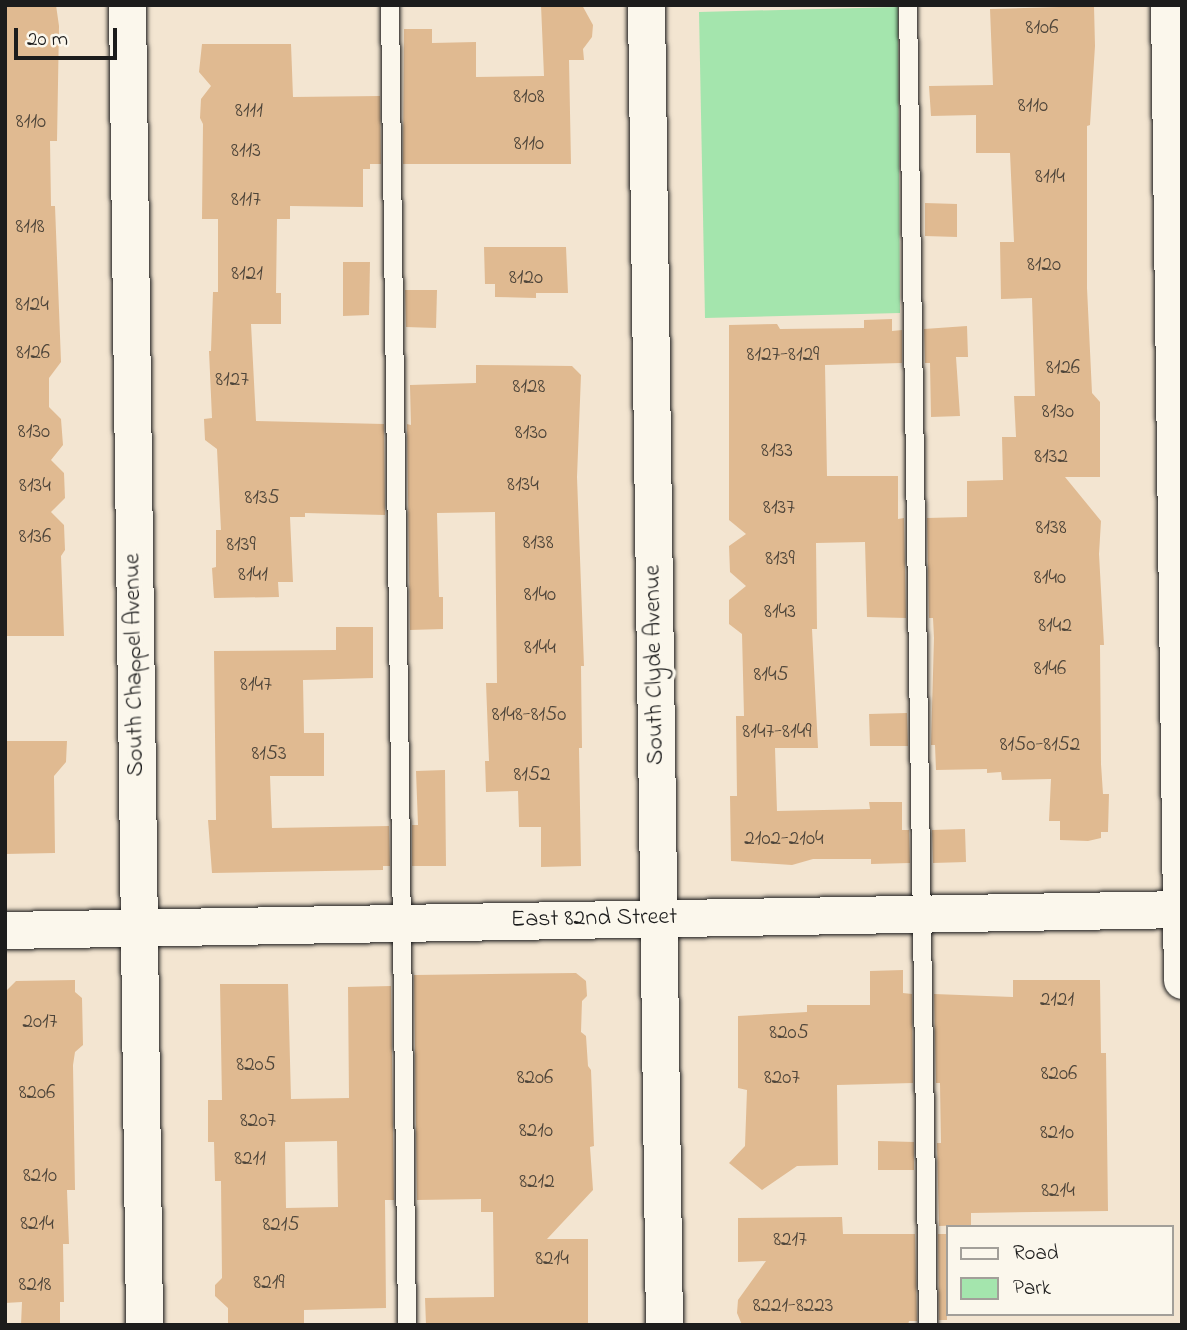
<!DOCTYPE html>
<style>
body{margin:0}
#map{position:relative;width:1187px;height:1330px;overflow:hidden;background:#f3e5d1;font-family:"Indie Flower",sans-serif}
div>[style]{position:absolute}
.green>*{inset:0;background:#a4e5ad}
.building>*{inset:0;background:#e0ba91}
.roads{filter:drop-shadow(0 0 2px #1c1c1c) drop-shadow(0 0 2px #1c1c1c)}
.lane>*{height:18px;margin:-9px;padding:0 9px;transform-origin:9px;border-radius:9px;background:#fbf7ec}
.street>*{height:37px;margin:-18.5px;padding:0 18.5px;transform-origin:18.5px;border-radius:18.5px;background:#fbf7ec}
span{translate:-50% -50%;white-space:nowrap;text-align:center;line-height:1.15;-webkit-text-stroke:7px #fbf7ec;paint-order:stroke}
.number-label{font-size:21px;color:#4d4439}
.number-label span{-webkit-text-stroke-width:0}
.street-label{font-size:24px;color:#1c1c1c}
.frame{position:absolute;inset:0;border:7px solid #1c1c1c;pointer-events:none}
.legend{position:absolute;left:946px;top:1225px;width:228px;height:91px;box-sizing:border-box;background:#fbf7ec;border:2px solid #a29f99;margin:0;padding:9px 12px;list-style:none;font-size:21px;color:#1c1c1c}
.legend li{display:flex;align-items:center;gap:14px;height:35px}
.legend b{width:35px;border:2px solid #a29f99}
.scale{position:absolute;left:14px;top:28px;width:103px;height:32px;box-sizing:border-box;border:4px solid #1c1c1c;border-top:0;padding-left:9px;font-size:21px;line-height:24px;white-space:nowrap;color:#1c1c1c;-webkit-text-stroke:5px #fbf7ec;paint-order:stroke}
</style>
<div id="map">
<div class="green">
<i style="clip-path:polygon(898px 7px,900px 313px,705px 318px,699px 12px)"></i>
</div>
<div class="building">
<i style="clip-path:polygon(5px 5px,56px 5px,59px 26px,57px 141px,50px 141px,51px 206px,55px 206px,61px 362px,49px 378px,49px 407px,61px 419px,63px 445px,51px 460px,64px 473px,65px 498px,51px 512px,64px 525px,65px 550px,61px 556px,64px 636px,5px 636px)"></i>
<i style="clip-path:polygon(541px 5px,582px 5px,593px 25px,592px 37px,583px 49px,584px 60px,569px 60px,571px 164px,403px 164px,404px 29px,432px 29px,432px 43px,476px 42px,476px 77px,544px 76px)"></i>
<i style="clip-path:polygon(1094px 6px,1095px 46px,1090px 125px,1087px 126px,1087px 288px,1092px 393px,1100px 402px,1100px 477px,1065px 477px,1101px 521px,1099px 554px,1104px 645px,1100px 645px,1101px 764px,1103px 794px,1109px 794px,1108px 832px,1101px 832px,1101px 838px,1088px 841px,1060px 840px,1060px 821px,1049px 821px,1051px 779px,1002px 780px,1001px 772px,987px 773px,987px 769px,936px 770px,935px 745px,931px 745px,934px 638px,933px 618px,929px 618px,927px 518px,967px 517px,967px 481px,1003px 480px,1002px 437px,1016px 437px,1014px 396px,1035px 396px,1032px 298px,1001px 299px,1000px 242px,1014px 242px,1010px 153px,976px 153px,976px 115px,931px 116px,929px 86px,993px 85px,990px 9px)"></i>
<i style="clip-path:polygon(202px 44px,291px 44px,293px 97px,380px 96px,381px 164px,370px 164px,370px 169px,363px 169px,363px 207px,290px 206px,290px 219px,277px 219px,276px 293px,281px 293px,281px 324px,251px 324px,256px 421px,384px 424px,385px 515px,305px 513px,305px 517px,290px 517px,293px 582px,278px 582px,279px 597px,214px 598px,212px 568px,216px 567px,216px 530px,221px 530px,217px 449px,205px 440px,204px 419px,212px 418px,209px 351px,211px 351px,213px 292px,218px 292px,218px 219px,202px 219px,203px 124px,200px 118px,201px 99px,211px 86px,199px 72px)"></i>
<i style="clip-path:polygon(925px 203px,957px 204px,957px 237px,925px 236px)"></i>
<i style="clip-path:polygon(484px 247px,566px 247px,568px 293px,536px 293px,536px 298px,495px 297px,495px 284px,485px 284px)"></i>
<i style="clip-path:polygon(343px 262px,370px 262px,369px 315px,343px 316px)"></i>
<i style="clip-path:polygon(405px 290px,437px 290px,436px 328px,406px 327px)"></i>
<i style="clip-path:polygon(892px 319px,892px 331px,902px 330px,902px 363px,825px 365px,827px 476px,898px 476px,898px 519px,904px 518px,906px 618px,867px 617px,865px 542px,816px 543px,817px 629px,812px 629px,818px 748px,775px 748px,777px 811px,870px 809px,869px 802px,902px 802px,902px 830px,909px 830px,910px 863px,871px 864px,871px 859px,813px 859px,792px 865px,731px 861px,730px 796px,737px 796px,736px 716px,744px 716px,742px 634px,729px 624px,729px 600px,746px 586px,730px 572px,729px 546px,746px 534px,729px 520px,729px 325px,777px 324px,780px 329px,864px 328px,864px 320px)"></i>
<i style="clip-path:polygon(967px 326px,968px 357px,956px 357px,960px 416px,931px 417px,930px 363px,925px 363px,924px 329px)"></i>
<i style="clip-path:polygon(476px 365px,572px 366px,581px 375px,577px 477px,584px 666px,581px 666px,582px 748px,579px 748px,581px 866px,541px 867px,541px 827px,519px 827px,518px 791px,486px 792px,485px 761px,489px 761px,486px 683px,497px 683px,495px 512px,437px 513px,439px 597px,443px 597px,443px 629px,410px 630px,407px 424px,411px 425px,410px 385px,476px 383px)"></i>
<i style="clip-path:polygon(336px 627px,373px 627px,373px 678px,303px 680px,304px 733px,324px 733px,324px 776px,270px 776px,272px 828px,389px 826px,390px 866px,383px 866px,383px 870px,212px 873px,208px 820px,216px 820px,214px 651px,336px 650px)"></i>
<i style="clip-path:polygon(907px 713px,908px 746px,870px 746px,869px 714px)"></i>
<i style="clip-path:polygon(5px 741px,67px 741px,66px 762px,54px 776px,55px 853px,5px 854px)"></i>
<i style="clip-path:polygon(445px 770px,446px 866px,412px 866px,412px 825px,418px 825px,416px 771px)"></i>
<i style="clip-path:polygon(965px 829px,966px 862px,933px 863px,932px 830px)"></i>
<i style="clip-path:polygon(903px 970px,903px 993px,912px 994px,913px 1083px,837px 1085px,838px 1165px,797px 1166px,762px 1190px,729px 1163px,745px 1146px,747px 1090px,738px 1088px,738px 1016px,807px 1012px,807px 1005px,870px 1005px,870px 971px)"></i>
<i style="clip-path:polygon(576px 973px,586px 981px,587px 996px,582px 1001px,581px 1032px,586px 1036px,588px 1066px,591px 1070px,594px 1146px,590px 1147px,593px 1190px,547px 1239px,588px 1239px,588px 1325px,426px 1325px,425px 1298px,494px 1297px,493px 1212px,481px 1212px,481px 1199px,417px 1200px,414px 975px)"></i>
<i style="clip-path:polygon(75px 980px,75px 992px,82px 998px,83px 1045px,75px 1052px,73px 1065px,75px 1190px,67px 1190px,69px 1244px,63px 1244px,64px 1302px,60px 1302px,60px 1325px,21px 1325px,22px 1302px,5px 1303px,5px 992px,16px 981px)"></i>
<i style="clip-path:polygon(1013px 980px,1100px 980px,1101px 1053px,1106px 1053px,1108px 1211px,971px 1213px,971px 1225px,939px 1226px,937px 1143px,941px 1143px,940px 1083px,936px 1083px,934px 994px,1013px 997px)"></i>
<i style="clip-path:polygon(evenodd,220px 984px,288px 984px,291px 1099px,349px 1098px,348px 987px,391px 986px,394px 1200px,385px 1200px,386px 1308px,304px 1310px,304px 1325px,228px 1325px,228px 1308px,215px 1296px,215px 1285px,222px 1278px,221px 1181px,215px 1181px,214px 1142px,208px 1142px,208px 1100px,222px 1100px,220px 984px,337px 1141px,338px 1207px,286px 1208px,285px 1142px,337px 1141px)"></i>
<i style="clip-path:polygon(878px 1141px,914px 1142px,914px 1170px,878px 1170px)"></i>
<i style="clip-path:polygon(842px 1217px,843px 1234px,915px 1234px,917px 1321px,909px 1321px,908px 1325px,742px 1325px,737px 1313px,738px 1300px,766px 1261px,738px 1262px,738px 1218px)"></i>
<i style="clip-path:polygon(938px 1234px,947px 1234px,947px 1320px,939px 1320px)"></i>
</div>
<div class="roads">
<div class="lane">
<i style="left:390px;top:5px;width:1320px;rotate:89.26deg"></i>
<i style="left:908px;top:5px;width:1320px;rotate:89.13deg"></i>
</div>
<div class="street">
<i style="left:127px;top:5px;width:1320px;rotate:89.26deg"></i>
<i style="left:646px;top:5px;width:1320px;rotate:89.22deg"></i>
<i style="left:1169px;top:5px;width:975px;rotate:89.24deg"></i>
<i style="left:5px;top:930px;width:1177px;rotate:-1.02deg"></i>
</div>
</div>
<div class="number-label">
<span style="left:1042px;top:28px">8106</span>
<span style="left:529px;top:97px">8108</span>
<span style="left:1033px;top:106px">8110</span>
<span style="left:249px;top:111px">8111</span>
<span style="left:31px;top:122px">8110</span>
<span style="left:529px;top:144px">8110</span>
<span style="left:246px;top:151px">8113</span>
<span style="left:1050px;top:177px">8114</span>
<span style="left:246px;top:200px">8117</span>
<span style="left:30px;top:227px">8118</span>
<span style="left:1044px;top:265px">8120</span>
<span style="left:247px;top:274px">8121</span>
<span style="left:526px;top:278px">8120</span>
<span style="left:32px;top:305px">8124</span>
<span style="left:33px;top:353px">8126</span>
<span style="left:783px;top:355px">8127-8129</span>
<span style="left:1063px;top:368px">8126</span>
<span style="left:232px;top:380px">8127</span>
<span style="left:529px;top:387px">8128</span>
<span style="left:1058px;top:412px">8130</span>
<span style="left:34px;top:432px">8130</span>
<span style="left:531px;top:433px">8130</span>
<span style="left:777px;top:451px">8133</span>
<span style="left:1051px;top:457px">8132</span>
<span style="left:523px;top:485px">8134</span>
<span style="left:35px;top:486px">8134</span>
<span style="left:262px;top:498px">8135</span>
<span style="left:779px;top:508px">8137</span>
<span style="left:1051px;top:528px">8138</span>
<span style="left:35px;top:537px">8136</span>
<span style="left:538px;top:543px">8138</span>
<span style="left:241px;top:545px">8139</span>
<span style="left:780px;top:559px">8139</span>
<span style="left:253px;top:575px">8141</span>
<span style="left:1050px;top:578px">8140</span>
<span style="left:540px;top:595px">8140</span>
<span style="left:780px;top:612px">8143</span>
<span style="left:1055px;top:626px">8142</span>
<span style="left:540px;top:648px">8144</span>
<span style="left:1050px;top:669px">8146</span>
<span style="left:771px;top:675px">8145</span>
<span style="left:256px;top:685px">8147</span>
<span style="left:529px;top:715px">8148-8150</span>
<span style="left:777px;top:732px">8147-8149</span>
<span style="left:1040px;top:745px">8150-8152</span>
<span style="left:269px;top:754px">8153</span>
<span style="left:532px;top:775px">8152</span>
<span style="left:784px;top:839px">2102-2104</span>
<span style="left:1057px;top:1000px">2121</span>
<span style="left:40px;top:1022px">2017</span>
<span style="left:789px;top:1033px">8205</span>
<span style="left:256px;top:1065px">8205</span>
<span style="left:1059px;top:1074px">8206</span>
<span style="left:535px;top:1078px">8206</span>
<span style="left:782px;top:1078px">8207</span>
<span style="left:37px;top:1093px">8206</span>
<span style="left:258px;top:1121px">8207</span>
<span style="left:536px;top:1131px">8210</span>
<span style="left:1057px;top:1133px">8210</span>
<span style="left:250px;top:1159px">8211</span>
<span style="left:40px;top:1176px">8210</span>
<span style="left:537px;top:1182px">8212</span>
<span style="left:1058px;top:1191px">8214</span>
<span style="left:37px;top:1224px">8214</span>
<span style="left:281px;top:1225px">8215</span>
<span style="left:790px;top:1240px">8217</span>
<span style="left:552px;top:1259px">8214</span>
<span style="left:269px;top:1283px">8219</span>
<span style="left:35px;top:1285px">8218</span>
<span style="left:793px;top:1306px">8221-8223</span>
</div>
<div class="street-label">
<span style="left:135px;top:665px;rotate:-91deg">South Chappel Avenue</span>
<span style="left:655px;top:665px;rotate:-91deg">South Clyde Avenue</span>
<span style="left:594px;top:919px;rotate:-1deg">East 82nd Street</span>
</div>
<div class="frame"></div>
<ul class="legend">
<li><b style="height:9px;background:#fbf7ec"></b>Road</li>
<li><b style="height:19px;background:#a4e5ad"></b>Park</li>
</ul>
<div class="scale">20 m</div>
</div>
